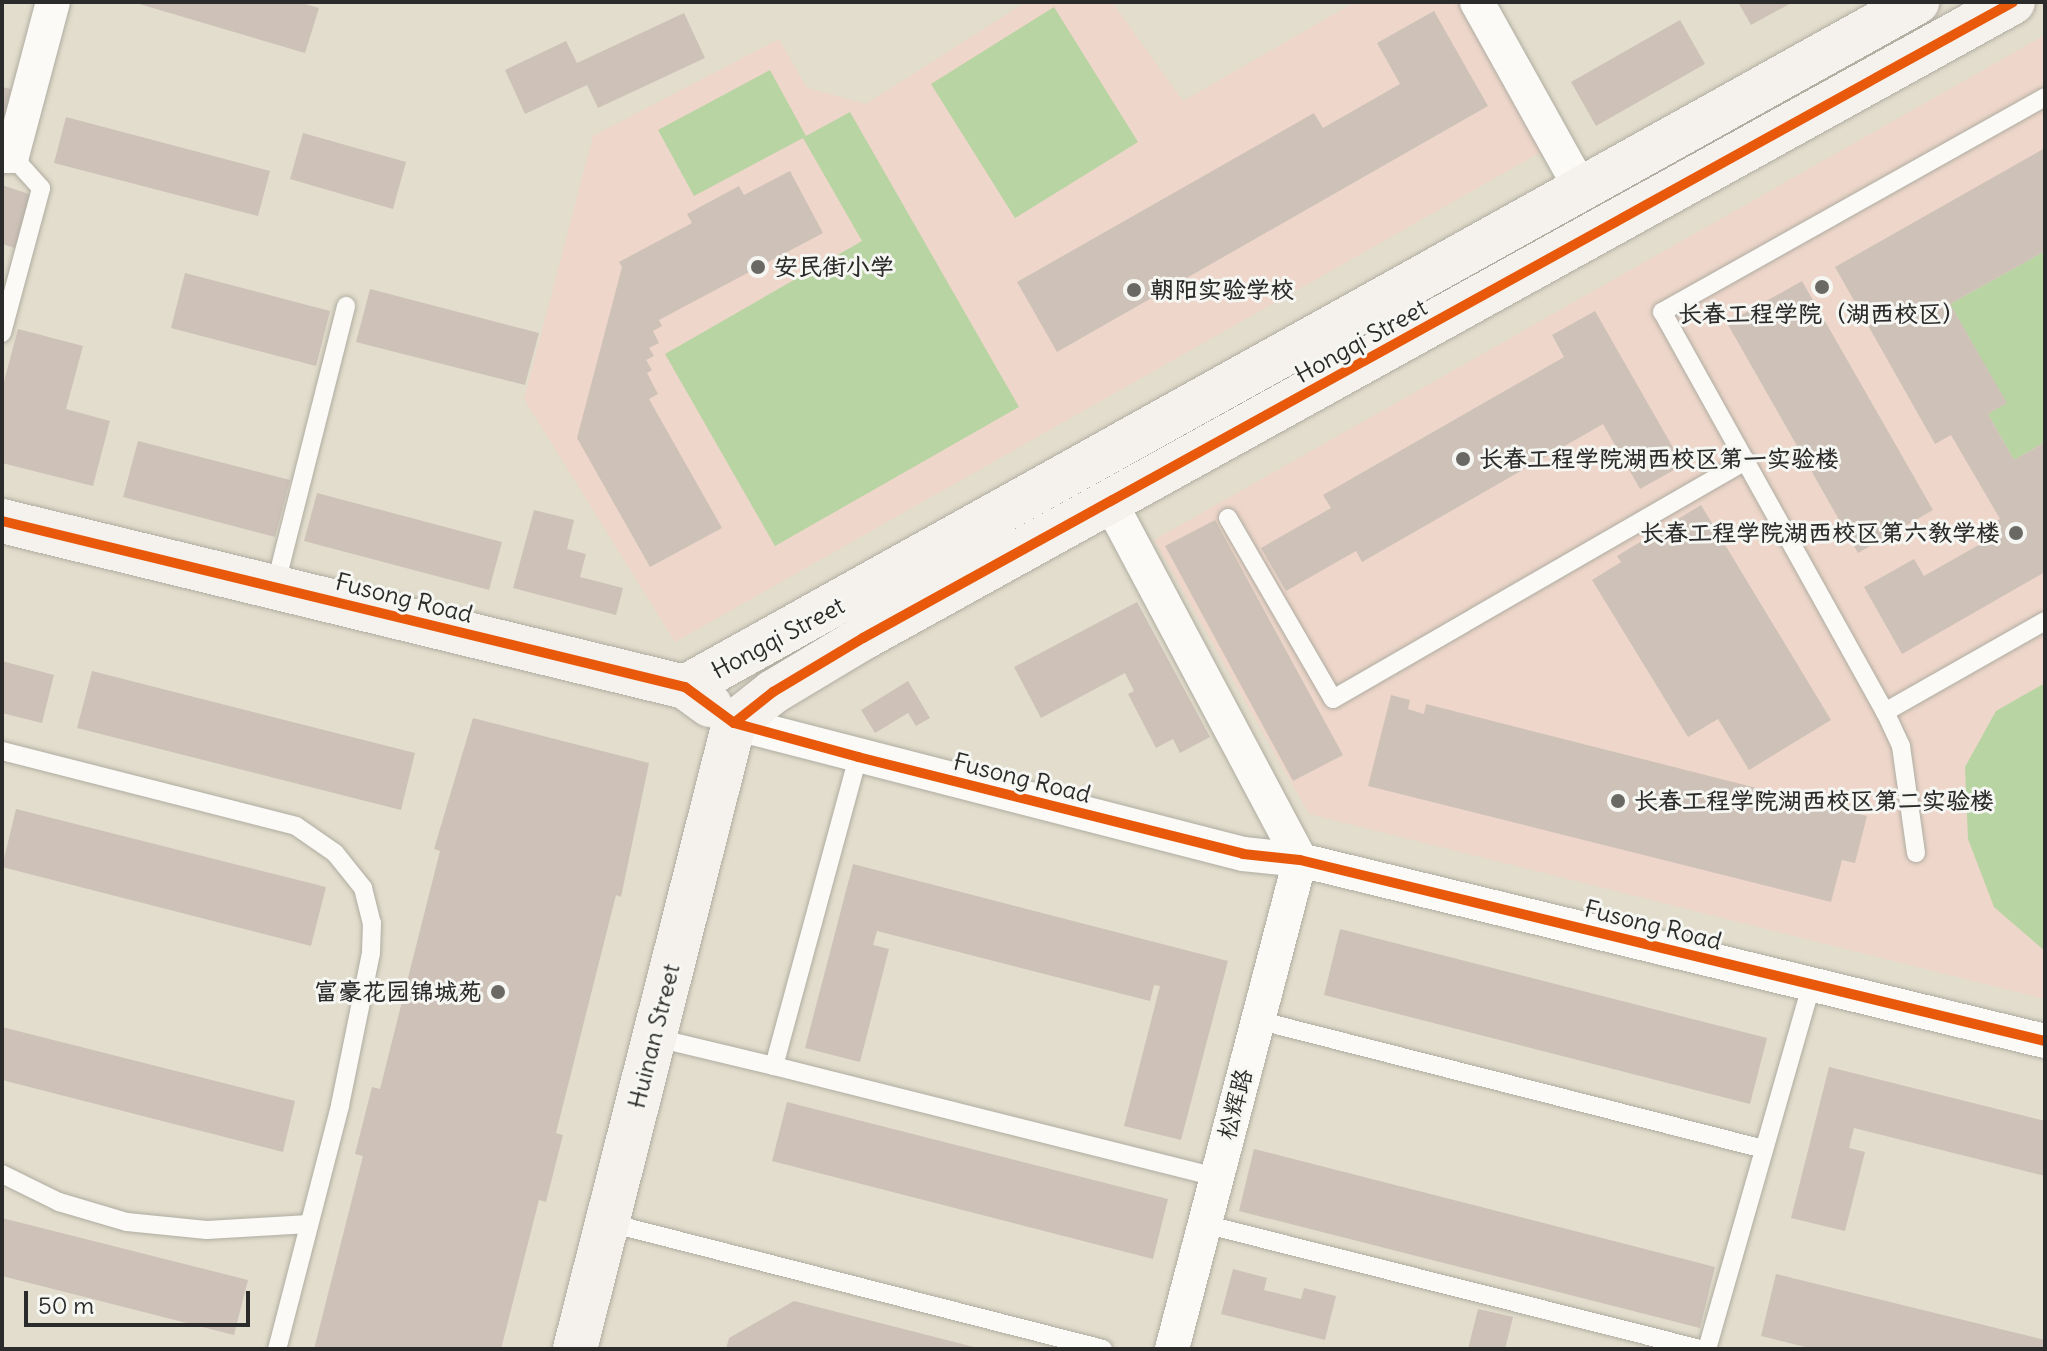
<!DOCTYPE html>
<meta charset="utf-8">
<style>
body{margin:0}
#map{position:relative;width:2047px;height:1351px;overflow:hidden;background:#e2ddcc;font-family:Delius,"LXGW WenKai TC",sans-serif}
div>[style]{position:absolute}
.built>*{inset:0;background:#eed6ca}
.green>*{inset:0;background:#b8d4a2}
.building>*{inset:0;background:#cec2b8}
.roads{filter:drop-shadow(0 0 2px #afaca1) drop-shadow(0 0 2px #afaca1)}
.lane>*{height:18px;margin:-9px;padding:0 9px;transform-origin:9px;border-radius:9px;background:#fbfaf7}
.street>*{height:34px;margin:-17px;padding:0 17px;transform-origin:17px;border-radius:17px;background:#fbfaf7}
.secondary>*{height:44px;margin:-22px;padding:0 22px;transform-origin:22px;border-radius:22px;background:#f5f1ec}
.cycleway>*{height:10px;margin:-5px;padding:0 5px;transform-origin:5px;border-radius:5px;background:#e8590c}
.dots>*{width:22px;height:22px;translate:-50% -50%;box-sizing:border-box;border:4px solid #f6f6f2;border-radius:50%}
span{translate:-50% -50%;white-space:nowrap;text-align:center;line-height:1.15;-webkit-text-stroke:6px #f6f6f2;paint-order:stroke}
.poi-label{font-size:24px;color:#2b2b2b;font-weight:700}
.left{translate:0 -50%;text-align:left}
.right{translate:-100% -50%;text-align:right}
.street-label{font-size:24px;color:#2b2b2b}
.frame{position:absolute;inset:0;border:4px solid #2b2b2b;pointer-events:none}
.scale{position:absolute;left:24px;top:1291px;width:226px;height:36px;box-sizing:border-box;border:4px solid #2b2b2b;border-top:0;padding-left:10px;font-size:24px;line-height:28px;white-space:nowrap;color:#2b2b2b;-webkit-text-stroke:6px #f6f6f2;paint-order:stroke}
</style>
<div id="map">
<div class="built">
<i style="clip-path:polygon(1026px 2px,1112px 2px,1183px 101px,1355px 2px,1462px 2px,1543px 151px,675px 642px,524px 399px,593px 136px,779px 39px,807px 88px,866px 104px)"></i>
<i style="clip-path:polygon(2045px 35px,2045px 999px,1309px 814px,1154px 540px)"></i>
</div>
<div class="green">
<i style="clip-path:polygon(1054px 7px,1138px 142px,1015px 218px,931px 84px)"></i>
<i style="clip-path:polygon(770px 70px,806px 136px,850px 112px,1019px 407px,775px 546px,665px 354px,862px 241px,803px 138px,694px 196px,658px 130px)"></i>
<i style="clip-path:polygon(2045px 251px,2045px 442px,2014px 460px,1988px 414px,2006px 403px,1950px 304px)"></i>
<i style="clip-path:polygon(2045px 683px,2045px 951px,1994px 907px,1968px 839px,1965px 767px,1996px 711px)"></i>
</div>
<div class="building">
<i style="clip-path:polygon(298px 2px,319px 8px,305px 53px,136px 3px)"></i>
<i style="clip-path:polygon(1738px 2px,1793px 2px,1751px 25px)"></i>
<i style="clip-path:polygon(1434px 11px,1488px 106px,1057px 352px,1017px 282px,1314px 113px,1323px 128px,1400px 84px,1377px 43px)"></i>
<i style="clip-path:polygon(684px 13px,705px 58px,598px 108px,587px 85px,525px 114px,505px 70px,566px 41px,577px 63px)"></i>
<i style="clip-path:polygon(1680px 20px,1705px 64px,1596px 126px,1571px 82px)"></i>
<i style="clip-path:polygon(2px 87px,11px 89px,3px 123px,2px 123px)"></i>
<i style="clip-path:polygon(66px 117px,270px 171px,258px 216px,54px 163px)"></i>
<i style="clip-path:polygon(303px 133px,406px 162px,393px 209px,290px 179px)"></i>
<i style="clip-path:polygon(2045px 148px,2045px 251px,1950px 304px,2007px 403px,1988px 414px,2014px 460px,2045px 442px,2045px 572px,1902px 654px,1864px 587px,1914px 559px,1924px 576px,1991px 538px,1984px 527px,2000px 519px,1951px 435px,1935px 444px,1835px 267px)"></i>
<i style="clip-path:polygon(790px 171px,823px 233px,659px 320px,662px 326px,653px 331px,659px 343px,649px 348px,654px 356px,646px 360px,652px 370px,647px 373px,658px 394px,649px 399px,722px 528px,650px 567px,577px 438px,622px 267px,619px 262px,692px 223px,687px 214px,739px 186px,744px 195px)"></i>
<i style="clip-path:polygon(2px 185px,32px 195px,15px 248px,2px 244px)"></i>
<i style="clip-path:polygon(185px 273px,330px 311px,316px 366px,171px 328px)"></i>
<i style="clip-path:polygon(1802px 281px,1933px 510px,1858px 553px,1727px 323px)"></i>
<i style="clip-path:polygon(370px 289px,539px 333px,525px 385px,356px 342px)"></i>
<i style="clip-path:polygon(1595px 311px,1683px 465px,1640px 489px,1603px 424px,1362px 562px,1356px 551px,1286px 591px,1261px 548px,1331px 508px,1323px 495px,1564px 357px,1552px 335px)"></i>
<i style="clip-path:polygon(18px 329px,83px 346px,66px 409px,110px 421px,93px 486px,2px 463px,2px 389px)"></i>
<i style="clip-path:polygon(138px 441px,290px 480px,275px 537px,123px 497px)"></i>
<i style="clip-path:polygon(317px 493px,502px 542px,489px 590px,304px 541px)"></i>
<i style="clip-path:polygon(1701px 505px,1831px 720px,1749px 770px,1718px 719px,1688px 737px,1592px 580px,1621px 562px,1617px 556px)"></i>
<i style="clip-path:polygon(534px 510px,574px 520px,567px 549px,586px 554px,580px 577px,623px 588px,616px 615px,513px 588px)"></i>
<i style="clip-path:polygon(1215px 520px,1343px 755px,1293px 781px,1165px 546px)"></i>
<i style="clip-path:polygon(1137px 602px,1210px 737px,1180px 753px,1173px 739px,1156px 748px,1128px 694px,1134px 691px,1125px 673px,1041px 718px,1014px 667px)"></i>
<i style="clip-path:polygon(2px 661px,54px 675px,42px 723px,2px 713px)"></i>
<i style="clip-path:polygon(92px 671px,415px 753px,401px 810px,77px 728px)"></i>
<i style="clip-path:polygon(908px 681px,930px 718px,916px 726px,908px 713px,875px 733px,861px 710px)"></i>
<i style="clip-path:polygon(1391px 695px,1410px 700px,1408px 709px,1424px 714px,1426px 704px,1867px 816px,1855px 863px,1842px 860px,1831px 902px,1368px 786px)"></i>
<i style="clip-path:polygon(473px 718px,649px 763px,621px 897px,616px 895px,556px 1133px,563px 1135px,546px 1202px,539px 1200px,501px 1349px,314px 1349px,363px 1156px,355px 1154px,372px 1087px,380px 1089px,440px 851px,434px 849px)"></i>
<i style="clip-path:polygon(16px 809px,326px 887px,311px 946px,2px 867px)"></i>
<i style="clip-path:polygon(853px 864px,1228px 961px,1181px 1140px,1124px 1126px,1160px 986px,1154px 985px,1150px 1001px,877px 931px,873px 945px,889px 949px,860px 1062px,805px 1048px)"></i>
<i style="clip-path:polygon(1340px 929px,1767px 1038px,1750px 1104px,1324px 995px)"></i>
<i style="clip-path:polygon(2px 1027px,295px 1101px,283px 1152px,2px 1080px)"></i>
<i style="clip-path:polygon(1829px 1067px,2045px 1121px,2045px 1176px,1854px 1128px,1849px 1148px,1865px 1152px,1845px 1231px,1791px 1218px)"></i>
<i style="clip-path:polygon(787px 1102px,1168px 1199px,1153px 1259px,772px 1161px)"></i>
<i style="clip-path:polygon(1254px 1149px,1715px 1267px,1700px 1328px,1239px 1211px)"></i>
<i style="clip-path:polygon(2px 1218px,248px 1280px,234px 1335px,2px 1276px)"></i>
<i style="clip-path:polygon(1233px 1269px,1267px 1278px,1264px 1290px,1301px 1299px,1304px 1288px,1336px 1296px,1325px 1340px,1221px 1314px)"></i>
<i style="clip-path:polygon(1776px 1274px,2045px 1340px,2045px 1349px,1813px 1349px,1761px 1336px)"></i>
<i style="clip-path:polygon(794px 1301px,978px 1348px,978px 1349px,726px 1349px,729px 1338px)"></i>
<i style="clip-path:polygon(1478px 1309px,1513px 1317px,1505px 1349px,1468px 1349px)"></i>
</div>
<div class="roads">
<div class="lane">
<i style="left:2px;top:333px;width:150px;rotate:-74.9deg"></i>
<i style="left:41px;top:188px;width:43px;rotate:-132.2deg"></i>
<i style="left:1228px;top:518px;width:209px;rotate:59.9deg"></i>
<i style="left:1333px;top:699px;width:477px;rotate:-30deg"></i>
<i style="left:275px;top:587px;width:290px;rotate:-75.8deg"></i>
<i style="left:1885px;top:712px;width:184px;rotate:-29.6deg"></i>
<i style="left:2px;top:751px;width:303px;rotate:14.3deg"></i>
<i style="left:296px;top:826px;width:47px;rotate:34.7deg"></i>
<i style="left:335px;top:853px;width:45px;rotate:51.3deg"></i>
<i style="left:363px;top:888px;width:36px;rotate:76deg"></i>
<i style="left:372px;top:923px;width:30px;rotate:92deg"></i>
<i style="left:371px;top:953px;width:156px;rotate:101.5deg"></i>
<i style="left:340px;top:1106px;width:251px;rotate:104.5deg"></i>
<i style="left:1916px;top:853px;width:108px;rotate:-98deg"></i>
<i style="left:1901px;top:746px;width:38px;rotate:-115deg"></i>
<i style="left:1885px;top:712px;width:458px;rotate:-119.1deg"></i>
<i style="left:1662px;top:312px;width:439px;rotate:-29.3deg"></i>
<i style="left:1257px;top:1020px;width:523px;rotate:14.28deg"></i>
<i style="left:653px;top:1037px;width:124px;rotate:13.5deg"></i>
<i style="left:774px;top:1066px;width:320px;rotate:-74.8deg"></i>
<i style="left:774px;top:1066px;width:456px;rotate:14.1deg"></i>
<i style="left:2px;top:1174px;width:64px;rotate:26.2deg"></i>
<i style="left:59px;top:1202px;width:71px;rotate:16.4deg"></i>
<i style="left:127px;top:1222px;width:80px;rotate:5.7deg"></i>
<i style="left:207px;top:1230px;width:102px;rotate:-3.4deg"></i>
<i style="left:606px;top:1222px;width:513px;rotate:14.33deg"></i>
<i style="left:1204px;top:1224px;width:512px;rotate:14.14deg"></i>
<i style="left:1707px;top:1349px;width:380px;rotate:-74deg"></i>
</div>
<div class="street">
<i style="left:1477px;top:2px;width:216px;rotate:60.9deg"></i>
<i style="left:2px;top:156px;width:10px"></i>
<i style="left:12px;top:156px;width:159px;rotate:-75.1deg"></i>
<i style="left:1110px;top:502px;width:405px;rotate:62deg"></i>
<i style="left:1300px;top:860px;width:505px;rotate:104.67deg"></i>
<i style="left:734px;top:723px;width:526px;rotate:14.43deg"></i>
<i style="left:1243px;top:854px;width:57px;rotate:6deg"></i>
<i style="left:1300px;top:860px;width:767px;rotate:13.66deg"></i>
</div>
<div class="secondary">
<i style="left:2px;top:521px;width:703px;rotate:13.66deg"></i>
<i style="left:685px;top:687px;width:31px;rotate:36deg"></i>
<i style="left:685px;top:687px;width:1410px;rotate:-29.07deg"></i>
<i style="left:734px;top:723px;width:50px;rotate:-38.5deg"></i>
<i style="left:773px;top:692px;width:105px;rotate:-31deg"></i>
<i style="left:863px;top:638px;width:1314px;rotate:-28.94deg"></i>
<i style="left:575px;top:1349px;width:646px;rotate:-75.75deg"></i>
</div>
</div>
<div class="cycleway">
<i style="left:2px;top:521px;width:703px;rotate:13.66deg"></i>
<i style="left:685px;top:687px;width:61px;rotate:36.3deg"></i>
<i style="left:734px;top:723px;width:129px;rotate:15.3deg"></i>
<i style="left:858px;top:757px;width:397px;rotate:14.1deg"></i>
<i style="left:1243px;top:854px;width:57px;rotate:6deg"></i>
<i style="left:1300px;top:860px;width:767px;rotate:13.66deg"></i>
<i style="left:734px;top:723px;width:50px;rotate:-38.5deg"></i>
<i style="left:773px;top:692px;width:105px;rotate:-31deg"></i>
<i style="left:863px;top:638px;width:1314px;rotate:-28.94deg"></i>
</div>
<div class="dots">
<i style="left:758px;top:267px;background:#6b6963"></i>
<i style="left:1822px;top:287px;background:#6b6963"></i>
<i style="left:1134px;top:290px;background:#6b6963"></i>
<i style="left:1463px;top:459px;background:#6b6963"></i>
<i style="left:2016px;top:533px;background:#6b6963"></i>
<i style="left:1618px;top:801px;background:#6b6963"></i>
<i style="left:498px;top:992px;background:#6b6963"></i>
</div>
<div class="poi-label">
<span class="left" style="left:774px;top:267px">安民街小学</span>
<span class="left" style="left:1150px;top:290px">朝阳实验学校</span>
<span style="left:1822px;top:314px">长春工程学院（湖西校区）</span>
<span class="left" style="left:1479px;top:459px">长春工程学院湖西校区第一实验楼</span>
<span class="right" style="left:2000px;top:533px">长春工程学院湖西校区第六教学楼</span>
<span class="left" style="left:1634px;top:801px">长春工程学院湖西校区第二实验楼</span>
<span class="right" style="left:482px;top:992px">富豪花园锦城苑</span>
</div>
<div class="street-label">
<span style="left:1361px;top:341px;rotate:-29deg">Hongqi Street</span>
<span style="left:404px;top:598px;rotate:14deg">Fusong Road</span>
<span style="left:778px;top:638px;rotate:-28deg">Hongqi Street</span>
<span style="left:1022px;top:778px;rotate:14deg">Fusong Road</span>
<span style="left:1653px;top:925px;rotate:14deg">Fusong Road</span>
<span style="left:654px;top:1036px;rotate:-76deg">Huinan Street</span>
<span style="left:1235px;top:1104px;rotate:-75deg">松辉路</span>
</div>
<div class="frame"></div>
<div class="scale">50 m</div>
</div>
